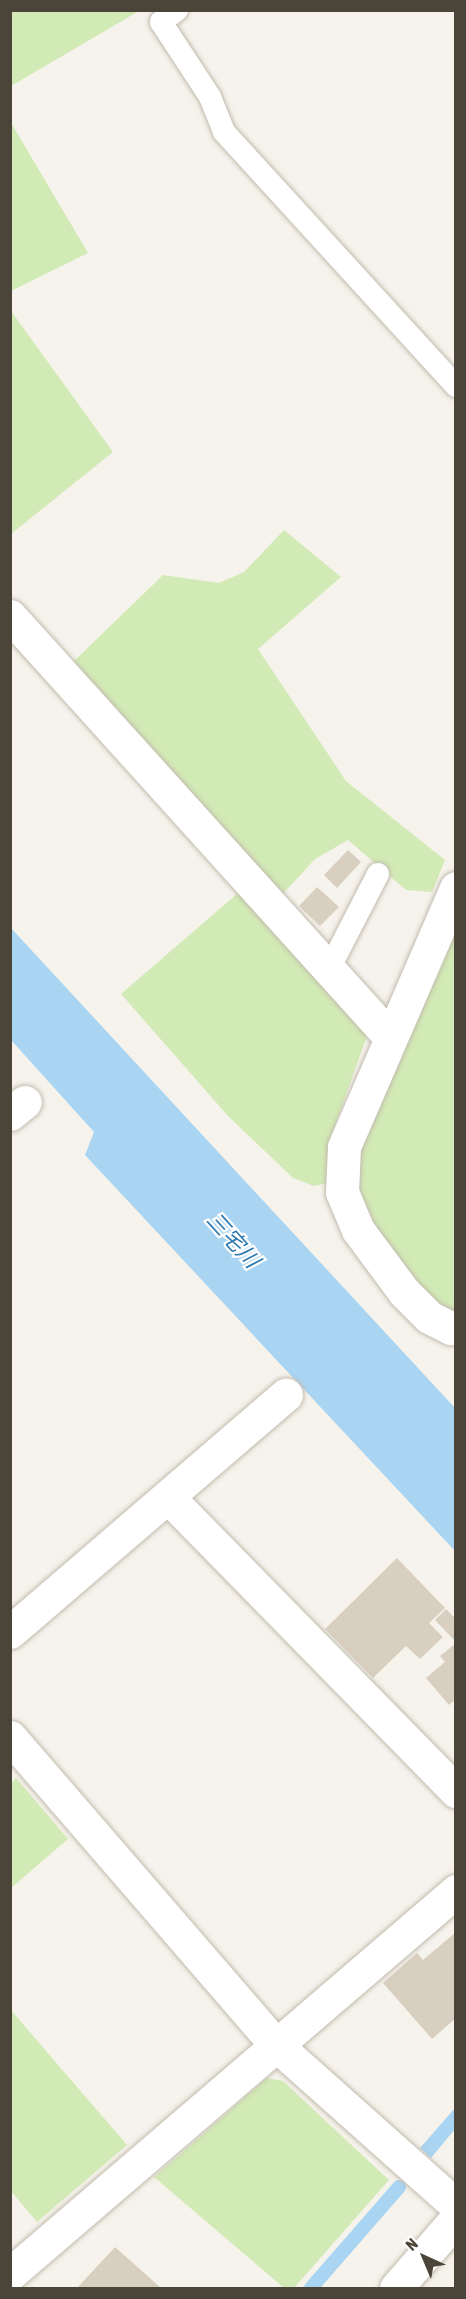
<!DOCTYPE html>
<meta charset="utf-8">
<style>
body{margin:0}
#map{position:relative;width:466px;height:2299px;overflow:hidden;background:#f6f3ec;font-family:"Asap Condensed","Noto Sans JP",sans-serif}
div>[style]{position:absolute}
.green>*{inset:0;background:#d2eab5}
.water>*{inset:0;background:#a9d4f2}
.stream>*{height:14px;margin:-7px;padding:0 7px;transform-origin:7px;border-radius:7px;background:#a9d4f2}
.building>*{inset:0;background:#d8cfc1}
.roads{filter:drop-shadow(0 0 2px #c2bbae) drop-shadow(0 0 2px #c2bbae)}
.service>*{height:22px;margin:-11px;padding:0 11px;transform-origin:11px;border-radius:11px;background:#fff}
.minor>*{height:33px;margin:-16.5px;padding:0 16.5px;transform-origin:16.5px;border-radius:16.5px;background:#fff}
.tertiary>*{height:33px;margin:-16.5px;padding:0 16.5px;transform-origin:16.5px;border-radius:16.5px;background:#fff}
span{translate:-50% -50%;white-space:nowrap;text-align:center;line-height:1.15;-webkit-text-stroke:4.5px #fff;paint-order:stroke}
.water-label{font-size:22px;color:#2e7ab2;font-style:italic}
.frame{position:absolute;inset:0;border:12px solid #4b4439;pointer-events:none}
.north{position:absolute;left:394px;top:2227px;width:60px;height:60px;-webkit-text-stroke:4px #fff;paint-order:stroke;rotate:316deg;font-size:16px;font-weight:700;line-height:24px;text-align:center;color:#4b4439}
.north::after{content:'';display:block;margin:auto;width:21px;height:27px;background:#4b4439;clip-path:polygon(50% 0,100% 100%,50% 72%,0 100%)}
</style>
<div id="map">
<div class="green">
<i style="clip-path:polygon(11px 10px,139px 10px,139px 11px,11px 86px)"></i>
<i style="clip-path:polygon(10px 121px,88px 253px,11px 291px,10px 291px)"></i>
<i style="clip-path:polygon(11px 311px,113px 452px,11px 534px)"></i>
<i style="clip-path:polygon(284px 530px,341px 577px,258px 649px,346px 781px,445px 860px,432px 892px,406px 890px,348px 840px,315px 859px,279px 898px,72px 663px,163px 575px,219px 583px,244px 572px)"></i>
<i style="clip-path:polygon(238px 893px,368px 1033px,329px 1142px,332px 1182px,314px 1186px,293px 1178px,228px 1116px,121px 994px)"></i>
<i style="clip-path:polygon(455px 914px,455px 1311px,440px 1311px,411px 1283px,350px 1192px,356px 1141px)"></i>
<i style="clip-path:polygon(16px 1778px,68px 1839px,11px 1888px,11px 1783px)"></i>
<i style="clip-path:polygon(10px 2009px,127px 2145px,37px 2222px,11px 2191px)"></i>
<i style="clip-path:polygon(267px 2078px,283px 2081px,389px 2180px,294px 2288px,284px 2288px,154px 2177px)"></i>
</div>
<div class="water">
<i style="clip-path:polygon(10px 927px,455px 1408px,455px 1551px,85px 1155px,94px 1132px,11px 1040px)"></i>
<i style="clip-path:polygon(455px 2108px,455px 2129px,431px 2158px,420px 2148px)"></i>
</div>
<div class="stream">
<i style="left:311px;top:2288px;width:134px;rotate:-48.9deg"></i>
</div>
<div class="building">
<i style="clip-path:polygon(348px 850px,361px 862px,337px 888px,324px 875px)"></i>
<i style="clip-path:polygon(317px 887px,339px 907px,320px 926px,299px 906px)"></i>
<i style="clip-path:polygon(397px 1558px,445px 1608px,429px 1623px,443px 1637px,420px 1659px,406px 1646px,373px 1678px,325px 1629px)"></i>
<i style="clip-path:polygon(446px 1609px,456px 1619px,456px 1642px,435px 1620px)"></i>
<i style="clip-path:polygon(456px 1643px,456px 1699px,449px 1705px,426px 1678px,445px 1662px,440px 1656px)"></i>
<i style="clip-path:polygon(456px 1932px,456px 2018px,432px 2039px,383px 1983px,417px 1953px,423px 1960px)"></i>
<i style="clip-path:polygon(115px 2247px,161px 2288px,77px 2288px)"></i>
</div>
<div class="roads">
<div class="service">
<i style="left:177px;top:10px;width:20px;rotate:143deg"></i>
<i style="left:161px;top:22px;width:90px;rotate:56.8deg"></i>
<i style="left:210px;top:97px;width:38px;rotate:68deg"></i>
<i style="left:224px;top:132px;width:344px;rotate:47.6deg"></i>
<i style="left:329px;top:969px;width:107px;rotate:-62.7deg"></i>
</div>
<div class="minor">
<i style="left:10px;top:616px;width:567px;rotate:47.93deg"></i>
<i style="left:456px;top:888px;width:282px;rotate:113.4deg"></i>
<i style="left:344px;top:1147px;width:45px;rotate:92.5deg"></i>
<i style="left:342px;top:1192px;width:41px;rotate:67.2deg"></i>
<i style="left:358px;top:1230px;width:77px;rotate:53.4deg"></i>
<i style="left:404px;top:1292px;width:35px;rotate:45deg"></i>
<i style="left:429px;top:1317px;width:25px;rotate:27deg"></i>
<i style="left:451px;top:1328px;width:5px;rotate:-11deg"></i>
<i style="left:10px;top:1114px;width:19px;rotate:-39deg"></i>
<i style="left:168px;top:1497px;width:412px;rotate:45.6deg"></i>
<i style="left:10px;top:1632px;width:364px;rotate:-40.7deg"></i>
<i style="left:10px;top:1737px;width:406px;rotate:49.2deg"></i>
<i style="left:275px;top:2044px;width:242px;rotate:41.7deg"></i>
<i style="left:10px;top:2274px;width:588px;rotate:-40.65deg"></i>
</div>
<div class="tertiary">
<i style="left:396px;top:2288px;width:91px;rotate:-49deg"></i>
</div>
</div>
<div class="water-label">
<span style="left:233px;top:1240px;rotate:48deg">三宅川</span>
</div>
<div class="frame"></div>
<div class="north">N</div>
</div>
